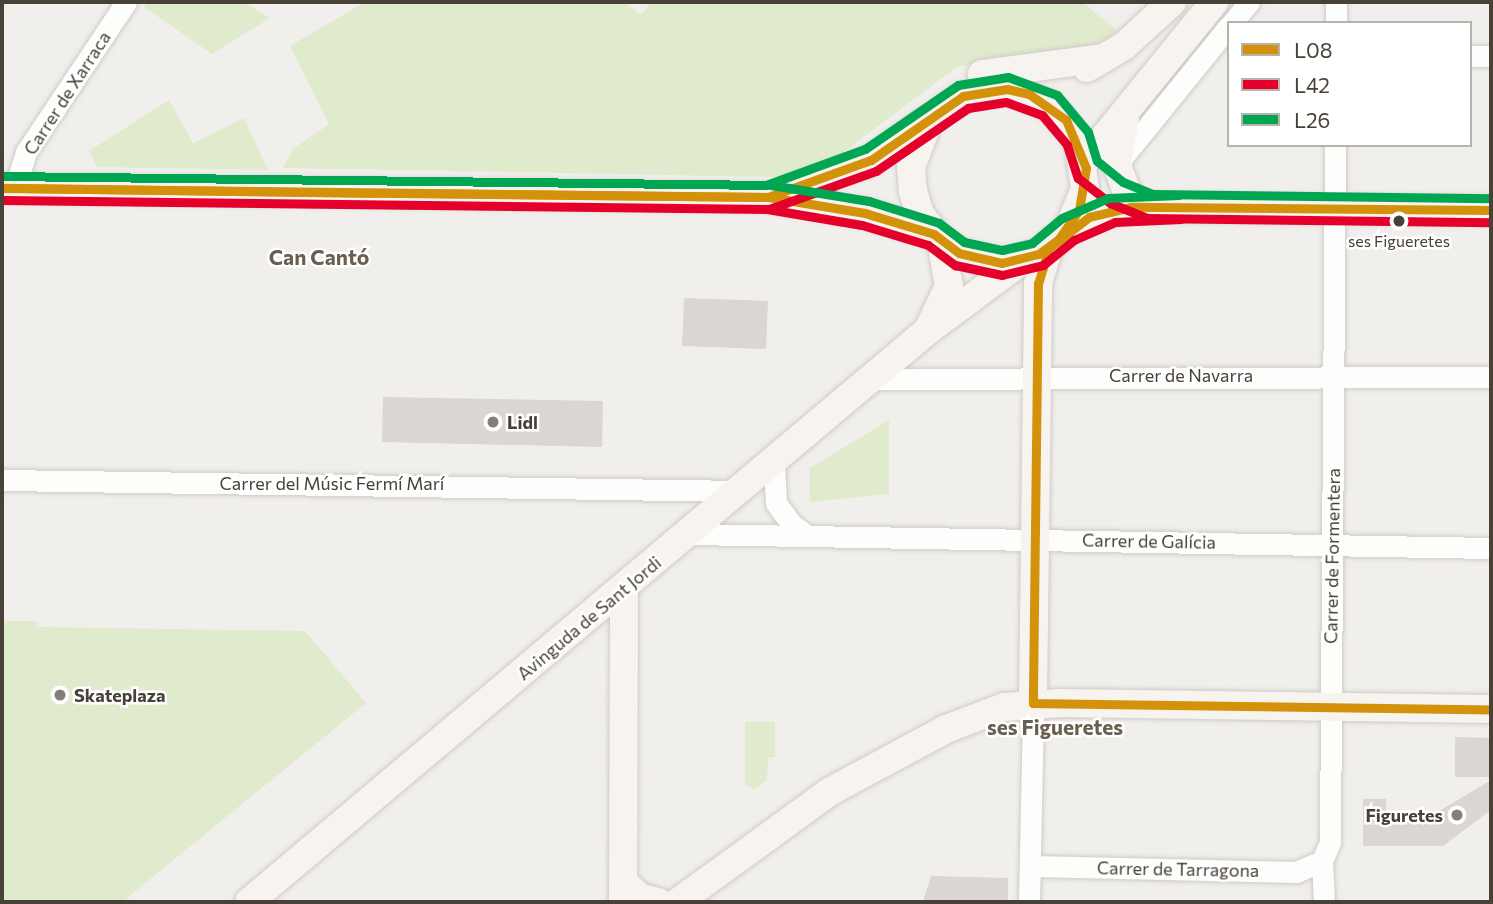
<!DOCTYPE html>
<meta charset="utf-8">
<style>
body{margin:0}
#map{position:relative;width:1493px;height:904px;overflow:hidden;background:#f1efec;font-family:Commissioner,sans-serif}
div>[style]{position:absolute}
.green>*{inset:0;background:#e0eacd}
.building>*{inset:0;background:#d9d6d3}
.roads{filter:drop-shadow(0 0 2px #cecbc8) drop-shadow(0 0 2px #cecbc8)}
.street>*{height:21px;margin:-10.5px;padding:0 10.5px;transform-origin:10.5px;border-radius:10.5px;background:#fdfdfc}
.secondary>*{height:28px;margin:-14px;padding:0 14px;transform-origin:14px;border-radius:14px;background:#f7f4ef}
.bus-1>*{height:9px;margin:-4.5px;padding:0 4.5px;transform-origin:4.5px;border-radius:4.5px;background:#d4920b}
.bus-2>*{height:9px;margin:-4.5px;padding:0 4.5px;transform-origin:4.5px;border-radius:4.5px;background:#e4002b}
.bus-3>*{height:9px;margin:-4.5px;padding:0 4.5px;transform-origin:4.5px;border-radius:4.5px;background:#00a651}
.dots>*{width:19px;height:19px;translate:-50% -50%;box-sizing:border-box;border:4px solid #fff;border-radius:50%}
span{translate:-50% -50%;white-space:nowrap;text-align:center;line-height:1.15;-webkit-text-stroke:5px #fff;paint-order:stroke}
.bus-label{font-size:16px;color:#484138}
.street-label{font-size:18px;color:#484138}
.poi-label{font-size:18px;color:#484138;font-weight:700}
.left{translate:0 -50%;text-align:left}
.right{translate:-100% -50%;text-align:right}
.quarter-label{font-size:21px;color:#6a5e4f;font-weight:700}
.frame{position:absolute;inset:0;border:4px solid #484138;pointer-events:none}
.legend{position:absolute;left:1227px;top:21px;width:245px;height:126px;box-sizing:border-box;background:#fff;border:2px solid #b6b3af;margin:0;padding:9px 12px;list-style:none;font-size:21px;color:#484138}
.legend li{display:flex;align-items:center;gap:14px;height:35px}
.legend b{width:35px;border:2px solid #b6b3af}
</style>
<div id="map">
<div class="green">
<i style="clip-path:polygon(147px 2px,244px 2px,270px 18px,212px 54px,144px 7px)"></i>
<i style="clip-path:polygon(365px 2px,625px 2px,641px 15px,652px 2px,1082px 2px,1118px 31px,1093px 46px,957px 67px,842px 153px,781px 177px,283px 168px,293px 149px,329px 124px,290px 46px)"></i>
<i style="clip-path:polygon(169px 100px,193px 143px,244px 118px,268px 170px,97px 167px,89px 151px)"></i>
<i style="clip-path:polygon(889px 420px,889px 494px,810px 502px,810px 468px)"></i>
<i style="clip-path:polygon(2px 621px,37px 621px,37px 627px,305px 631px,366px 703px,122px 902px,2px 902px)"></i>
<i style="clip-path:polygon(745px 722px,775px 722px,775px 757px,768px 757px,767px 780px,754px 790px,745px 784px)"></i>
</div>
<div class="building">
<i style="clip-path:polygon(684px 298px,768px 301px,766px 349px,682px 346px)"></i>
<i style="clip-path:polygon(383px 397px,603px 401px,602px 447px,382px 442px)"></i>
<i style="clip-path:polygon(1455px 737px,1491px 738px,1491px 777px,1455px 777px)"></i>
<i style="clip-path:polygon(1491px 780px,1491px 810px,1443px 846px,1363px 846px,1363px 799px,1386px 799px,1386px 817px,1429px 817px)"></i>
<i style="clip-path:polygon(931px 876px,1008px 878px,1008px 902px,923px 902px)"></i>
</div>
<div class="roads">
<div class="street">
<i style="left:1336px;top:2px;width:21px;rotate:90deg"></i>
<i style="left:1232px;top:23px;width:27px;rotate:-51deg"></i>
<i style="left:1470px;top:56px;width:21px"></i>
<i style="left:1118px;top:163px;width:176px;rotate:-51deg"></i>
<i style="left:15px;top:188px;width:38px;rotate:-73deg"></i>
<i style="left:26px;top:152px;width:180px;rotate:-56.3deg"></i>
<i style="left:872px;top:379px;width:619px;rotate:-0.19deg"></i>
<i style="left:774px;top:464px;width:39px;rotate:87deg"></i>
<i style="left:776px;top:503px;width:26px;rotate:54deg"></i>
<i style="left:791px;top:524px;width:21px;rotate:35deg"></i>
<i style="left:2px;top:480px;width:739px;rotate:0.85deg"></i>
<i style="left:690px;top:534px;width:801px;rotate:1deg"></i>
<i style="left:1033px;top:866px;width:263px;rotate:1.3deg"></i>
<i style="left:1296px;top:872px;width:28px;rotate:-23deg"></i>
<i style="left:1029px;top:902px;width:199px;rotate:-88.8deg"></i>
<i style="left:1324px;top:902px;width:41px;rotate:-92.8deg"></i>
<i style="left:1322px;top:861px;width:21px;rotate:-67deg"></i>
<i style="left:1330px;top:842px;width:697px;rotate:-89.59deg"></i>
</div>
<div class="secondary">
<i style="left:1087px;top:68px;width:43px;rotate:-30.7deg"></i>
<i style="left:1124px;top:46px;width:65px;rotate:-42.5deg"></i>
<i style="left:982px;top:74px;width:123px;rotate:-7.5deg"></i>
<i style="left:1126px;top:111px;width:55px;rotate:99.5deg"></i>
<i style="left:1117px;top:165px;width:35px;rotate:70deg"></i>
<i style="left:1085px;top:161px;width:205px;rotate:-50.9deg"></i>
<i style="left:2px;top:188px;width:766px;rotate:0.67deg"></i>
<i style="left:768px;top:197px;width:98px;rotate:9.4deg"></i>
<i style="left:865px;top:213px;width:72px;rotate:16.9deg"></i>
<i style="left:778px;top:195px;width:99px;rotate:-20.6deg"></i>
<i style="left:871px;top:160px;width:112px;rotate:-34.8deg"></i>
<i style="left:963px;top:96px;width:45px;rotate:-9deg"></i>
<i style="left:1007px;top:89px;width:45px;rotate:20.9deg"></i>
<i style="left:1049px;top:105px;width:45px;rotate:49.5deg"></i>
<i style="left:1078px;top:139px;width:50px;rotate:82deg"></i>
<i style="left:1085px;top:189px;width:43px;rotate:113deg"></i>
<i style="left:1068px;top:229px;width:39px;rotate:140deg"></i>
<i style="left:1038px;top:254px;width:37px;rotate:166deg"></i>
<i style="left:1002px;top:263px;width:44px;rotate:-166.9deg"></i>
<i style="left:959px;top:253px;width:22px;rotate:-146deg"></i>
<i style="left:941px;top:241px;width:34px;rotate:-128deg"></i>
<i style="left:920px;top:214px;width:24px;rotate:-107deg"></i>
<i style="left:913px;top:191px;width:24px;rotate:-95deg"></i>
<i style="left:911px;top:167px;width:47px;rotate:-68.9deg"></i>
<i style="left:1068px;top:229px;width:24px;rotate:-30deg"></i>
<i style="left:1089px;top:217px;width:43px;rotate:-13.4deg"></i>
<i style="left:1131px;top:207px;width:360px;rotate:0.5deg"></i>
<i style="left:928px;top:330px;width:49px;rotate:-64.5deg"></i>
<i style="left:949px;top:286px;width:46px;rotate:-100.1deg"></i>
<i style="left:1033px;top:703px;width:420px;rotate:-89.3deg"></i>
<i style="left:1038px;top:283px;width:37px;rotate:-73deg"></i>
<i style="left:623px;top:882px;width:24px;rotate:42deg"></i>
<i style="left:641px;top:898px;width:18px;rotate:13deg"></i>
<i style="left:249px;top:902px;width:885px;rotate:-40.1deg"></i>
<i style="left:926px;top:332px;width:122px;rotate:-36.7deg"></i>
<i style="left:623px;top:902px;width:313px;rotate:-89.8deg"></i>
<i style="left:678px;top:902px;width:189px;rotate:-36deg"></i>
<i style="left:831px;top:791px;width:131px;rotate:-28.3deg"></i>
<i style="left:946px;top:729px;width:62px;rotate:-20.8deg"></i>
<i style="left:1004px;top:707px;width:57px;rotate:-4deg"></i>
<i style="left:1061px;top:703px;width:430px;rotate:0.8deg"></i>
</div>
</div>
<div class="bus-1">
<i style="left:1007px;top:89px;width:23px;rotate:13deg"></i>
<i style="left:1029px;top:94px;width:45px;rotate:35.1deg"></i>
<i style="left:1066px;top:120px;width:52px;rotate:67.4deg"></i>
<i style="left:1086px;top:168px;width:43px;rotate:99.5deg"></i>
<i style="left:1079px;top:210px;width:35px;rotate:125deg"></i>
<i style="left:1059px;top:239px;width:26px;rotate:144deg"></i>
<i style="left:1038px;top:254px;width:37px;rotate:166deg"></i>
<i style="left:1002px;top:263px;width:44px;rotate:-166.9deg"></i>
<i style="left:959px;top:253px;width:31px;rotate:-143deg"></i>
<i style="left:934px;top:234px;width:72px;rotate:-163.1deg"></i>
<i style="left:865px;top:213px;width:98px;rotate:-170.6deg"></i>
<i style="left:768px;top:197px;width:109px;rotate:-19.8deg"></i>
<i style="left:871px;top:160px;width:112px;rotate:-34.8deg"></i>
<i style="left:963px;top:96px;width:45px;rotate:-9deg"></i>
<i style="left:2px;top:188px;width:766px;rotate:0.67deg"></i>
<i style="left:768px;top:197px;width:395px;rotate:-179.4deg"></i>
<i style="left:373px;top:193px;width:371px;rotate:-179.2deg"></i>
<i style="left:1491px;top:210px;width:360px;rotate:-179.5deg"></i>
<i style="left:1131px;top:207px;width:43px;rotate:166.6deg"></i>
<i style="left:1089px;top:217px;width:51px;rotate:142.2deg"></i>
<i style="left:1049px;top:248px;width:37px;rotate:107deg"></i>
<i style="left:1038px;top:283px;width:420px;rotate:90.7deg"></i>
<i style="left:1033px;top:703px;width:458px;rotate:0.8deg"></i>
</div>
<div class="bus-2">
<i style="left:2px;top:200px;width:767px;rotate:0.67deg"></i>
<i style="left:769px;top:209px;width:114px;rotate:-19.6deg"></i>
<i style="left:876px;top:171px;width:112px;rotate:-34.4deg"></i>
<i style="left:968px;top:108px;width:38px;rotate:-9deg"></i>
<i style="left:1006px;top:102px;width:38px;rotate:20deg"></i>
<i style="left:1042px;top:115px;width:39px;rotate:50deg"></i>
<i style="left:1067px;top:145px;width:35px;rotate:72deg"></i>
<i style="left:1078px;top:178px;width:41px;rotate:38deg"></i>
<i style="left:1110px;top:203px;width:40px;rotate:22deg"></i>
<i style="left:1147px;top:218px;width:344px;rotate:0.7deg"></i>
<i style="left:767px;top:209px;width:96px;rotate:9.6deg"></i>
<i style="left:862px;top:225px;width:69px;rotate:16.9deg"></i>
<i style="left:928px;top:245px;width:34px;rotate:37deg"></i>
<i style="left:955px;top:265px;width:48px;rotate:12deg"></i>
<i style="left:1002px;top:275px;width:42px;rotate:-13.7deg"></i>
<i style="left:1043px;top:265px;width:40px;rotate:-39deg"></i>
<i style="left:1074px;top:240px;width:45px;rotate:-23.7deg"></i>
<i style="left:1115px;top:222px;width:66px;rotate:-2.6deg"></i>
</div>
<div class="bus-3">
<i style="left:2px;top:176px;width:764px;rotate:0.67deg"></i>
<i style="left:766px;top:185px;width:105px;rotate:-20deg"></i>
<i style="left:865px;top:149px;width:113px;rotate:-34.5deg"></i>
<i style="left:958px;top:85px;width:51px;rotate:-9.1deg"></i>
<i style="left:1008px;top:77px;width:52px;rotate:20.2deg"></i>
<i style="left:1057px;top:95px;width:48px;rotate:50deg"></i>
<i style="left:1088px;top:132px;width:30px;rotate:73deg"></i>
<i style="left:1097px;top:161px;width:33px;rotate:39deg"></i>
<i style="left:1123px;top:182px;width:31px;rotate:22deg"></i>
<i style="left:1152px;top:194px;width:339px;rotate:0.7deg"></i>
<i style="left:771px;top:185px;width:99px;rotate:9.3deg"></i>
<i style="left:869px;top:201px;width:73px;rotate:17.4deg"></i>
<i style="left:939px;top:223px;width:31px;rotate:37deg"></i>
<i style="left:964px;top:242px;width:39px;rotate:12deg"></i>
<i style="left:1002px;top:250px;width:31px;rotate:-13deg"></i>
<i style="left:1032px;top:243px;width:39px;rotate:-40deg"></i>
<i style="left:1062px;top:218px;width:50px;rotate:-23.5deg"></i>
<i style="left:1108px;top:198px;width:71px;rotate:-2.4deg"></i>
</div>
<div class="dots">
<i style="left:1399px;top:221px;background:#484138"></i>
<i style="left:493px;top:422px;background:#837e77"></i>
<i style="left:60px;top:695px;background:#837e77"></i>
<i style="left:1457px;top:815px;background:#837e77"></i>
</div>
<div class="bus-label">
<span style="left:1399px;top:241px">ses Figueretes</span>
</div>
<div class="street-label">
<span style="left:67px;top:93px;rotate:-57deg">Carrer de Xarraca</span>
<span style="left:1181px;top:375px">Carrer de Navarra</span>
<span style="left:332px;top:483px">Carrer del Músic Fermí Marí</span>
<span style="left:1149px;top:541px;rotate:1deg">Carrer de Galícia</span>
<span style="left:1332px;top:556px;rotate:-89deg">Carrer de Formentera</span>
<span style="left:589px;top:618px;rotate:-40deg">Avinguda de Sant Jordi</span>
<span style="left:1178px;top:869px;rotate:1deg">Carrer de Tarragona</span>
</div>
<div class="poi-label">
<span class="left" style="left:507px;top:422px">Lidl</span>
<span class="left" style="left:74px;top:695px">Skateplaza</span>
<span class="right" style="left:1443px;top:815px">Figuretes</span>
</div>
<div class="quarter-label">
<span style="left:319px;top:257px">Can Cantó</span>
<span style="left:1055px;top:727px">ses Figueretes</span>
</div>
<div class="frame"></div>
<ul class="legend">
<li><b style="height:9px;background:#d4920b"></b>L08</li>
<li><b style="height:9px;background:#e4002b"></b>L42</li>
<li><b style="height:9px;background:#00a651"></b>L26</li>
</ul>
</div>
